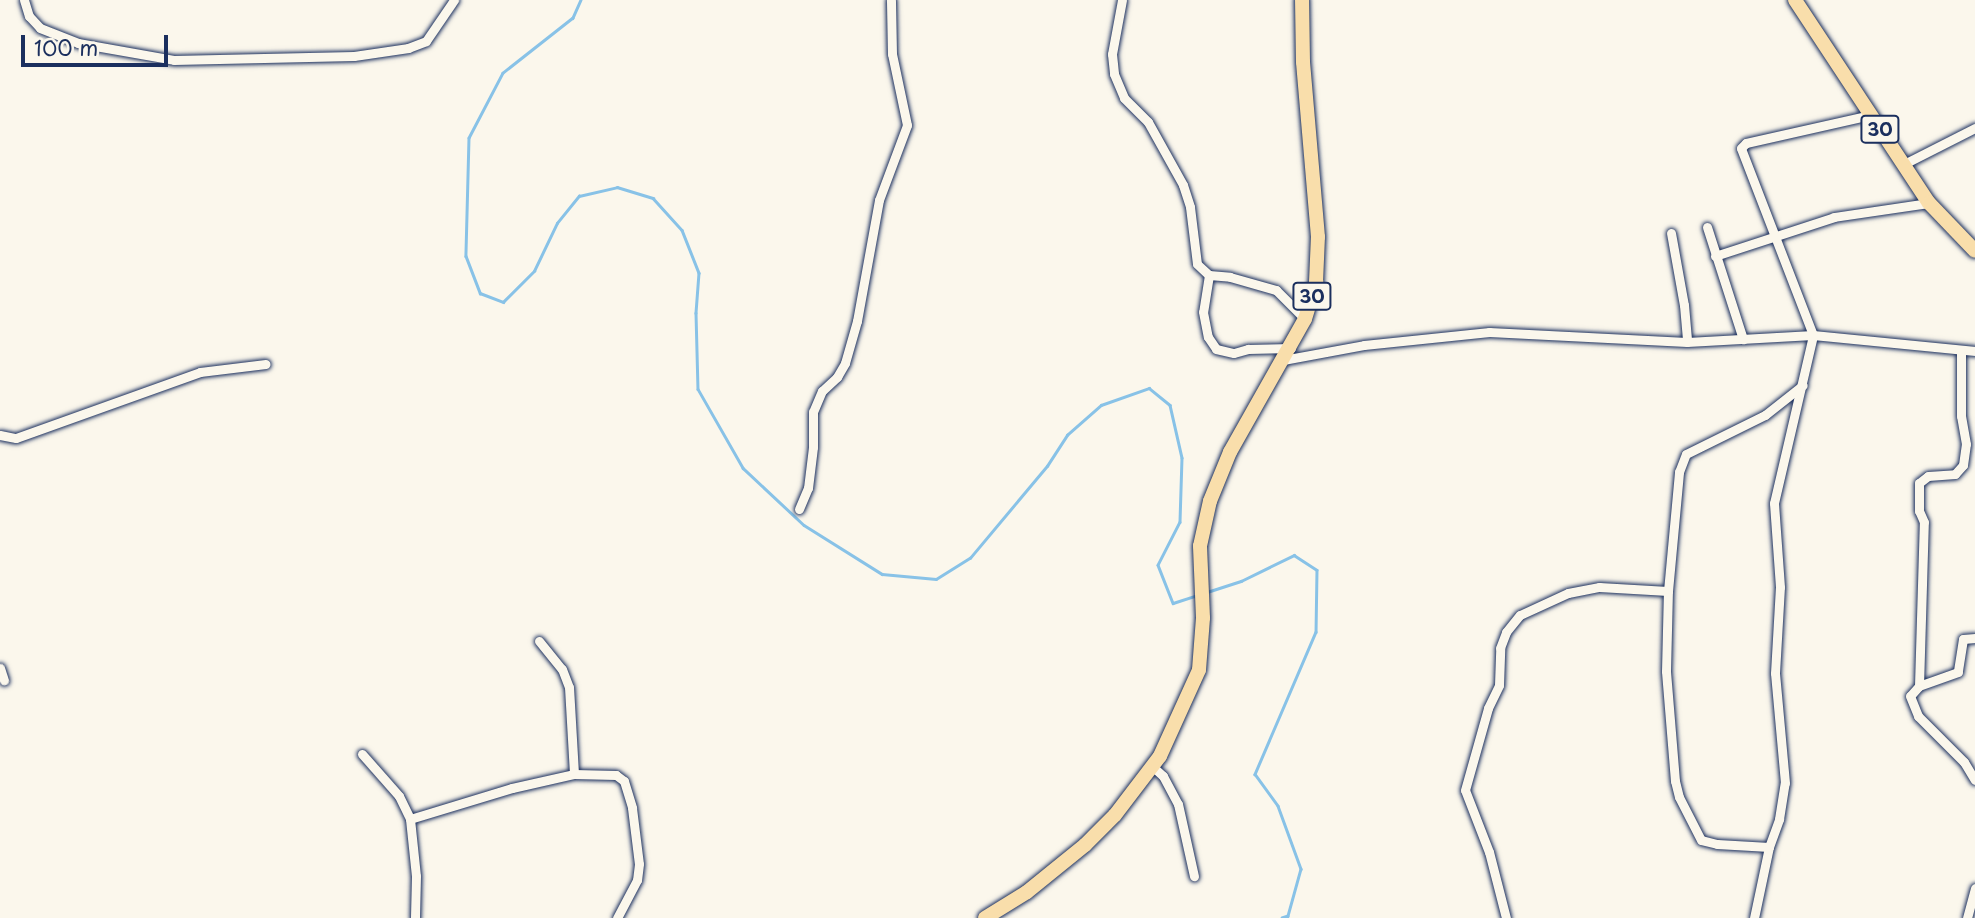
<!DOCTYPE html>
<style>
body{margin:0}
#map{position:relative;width:1975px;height:918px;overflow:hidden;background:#fbf7ec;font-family:"Playpen Sans",sans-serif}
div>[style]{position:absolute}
.stream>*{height:2.5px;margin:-1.25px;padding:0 1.25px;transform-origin:1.25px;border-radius:1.25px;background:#88c2e7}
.roads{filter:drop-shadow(0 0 2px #1b2f5e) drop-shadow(0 0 2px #1b2f5e)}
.minor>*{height:9px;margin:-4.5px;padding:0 4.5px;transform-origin:4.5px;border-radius:4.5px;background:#fbf7ec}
.trunk>*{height:14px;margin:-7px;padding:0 7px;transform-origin:7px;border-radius:7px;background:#f9deab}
span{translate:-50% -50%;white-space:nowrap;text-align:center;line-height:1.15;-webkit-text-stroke:5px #fbf7ec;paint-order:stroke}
.shield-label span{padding:2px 5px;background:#fbf7ec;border:2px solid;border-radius:5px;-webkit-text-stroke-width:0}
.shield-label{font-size:18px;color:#1b2f5e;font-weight:700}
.scale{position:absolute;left:21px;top:35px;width:147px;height:32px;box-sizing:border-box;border:4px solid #1b2f5e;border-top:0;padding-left:9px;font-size:21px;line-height:24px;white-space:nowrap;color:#1b2f5e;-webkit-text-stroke:5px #fbf7ec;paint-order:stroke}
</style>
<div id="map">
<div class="stream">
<i style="left:581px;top:0;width:20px;rotate:114deg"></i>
<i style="left:573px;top:18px;width:89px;rotate:141.8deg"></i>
<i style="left:503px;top:73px;width:73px;rotate:117.6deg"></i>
<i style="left:469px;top:138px;width:118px;rotate:91.5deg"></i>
<i style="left:466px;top:256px;width:40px;rotate:69deg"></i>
<i style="left:480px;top:293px;width:25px;rotate:21deg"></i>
<i style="left:503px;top:302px;width:44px;rotate:-45deg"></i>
<i style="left:534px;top:271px;width:53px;rotate:-64.4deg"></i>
<i style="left:557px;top:223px;width:35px;rotate:-51deg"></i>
<i style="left:579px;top:196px;width:39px;rotate:-13deg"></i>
<i style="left:617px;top:187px;width:38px;rotate:17deg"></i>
<i style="left:653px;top:198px;width:43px;rotate:47.8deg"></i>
<i style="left:682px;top:230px;width:46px;rotate:68.4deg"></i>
<i style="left:699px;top:273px;width:40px;rotate:94.3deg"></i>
<i style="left:696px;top:313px;width:76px;rotate:88.5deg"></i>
<i style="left:698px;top:389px;width:91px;rotate:60.3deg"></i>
<i style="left:743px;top:468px;width:83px;rotate:43.1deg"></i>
<i style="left:804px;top:525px;width:92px;rotate:32.1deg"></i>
<i style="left:882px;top:574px;width:54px;rotate:5.3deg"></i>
<i style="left:936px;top:579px;width:40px;rotate:-32deg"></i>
<i style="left:970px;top:558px;width:120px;rotate:-50.1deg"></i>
<i style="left:1047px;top:466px;width:37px;rotate:-57deg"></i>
<i style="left:1067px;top:435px;width:45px;rotate:-41.4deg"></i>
<i style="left:1101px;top:405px;width:51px;rotate:-19.5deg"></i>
<i style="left:1149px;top:388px;width:27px;rotate:39deg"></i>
<i style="left:1170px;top:405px;width:54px;rotate:77.2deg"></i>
<i style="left:1182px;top:458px;width:64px;rotate:91.8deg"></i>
<i style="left:1180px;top:522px;width:48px;rotate:117.1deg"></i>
<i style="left:1158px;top:565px;width:41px;rotate:68.5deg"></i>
<i style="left:1173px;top:603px;width:25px;rotate:-18deg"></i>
<i style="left:1207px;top:592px;width:36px;rotate:-18deg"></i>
<i style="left:1241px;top:581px;width:59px;rotate:-26.1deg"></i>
<i style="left:1294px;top:555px;width:27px;rotate:33deg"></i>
<i style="left:1317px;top:570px;width:62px;rotate:90.9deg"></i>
<i style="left:1316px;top:632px;width:155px;rotate:113.2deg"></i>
<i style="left:1255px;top:774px;width:39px;rotate:54deg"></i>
<i style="left:1278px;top:806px;width:67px;rotate:69.9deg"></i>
<i style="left:1301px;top:869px;width:49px;rotate:105.5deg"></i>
<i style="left:1288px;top:916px;width:6px;rotate:162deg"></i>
</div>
<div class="roads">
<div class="minor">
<i style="left:24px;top:0;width:17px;rotate:73deg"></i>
<i style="left:29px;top:16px;width:16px;rotate:47deg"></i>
<i style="left:40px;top:28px;width:41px;rotate:21.5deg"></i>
<i style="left:78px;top:43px;width:97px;rotate:10deg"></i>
<i style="left:174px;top:60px;width:180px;rotate:-1.3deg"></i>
<i style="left:354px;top:56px;width:55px;rotate:-8.4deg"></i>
<i style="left:408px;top:48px;width:19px;rotate:-21deg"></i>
<i style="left:426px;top:41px;width:50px;rotate:-55.7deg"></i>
<i style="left:1122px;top:0;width:55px;rotate:100.5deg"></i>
<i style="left:1112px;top:54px;width:20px;rotate:84deg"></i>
<i style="left:1114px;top:74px;width:26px;rotate:67deg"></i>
<i style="left:1124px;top:98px;width:34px;rotate:45deg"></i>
<i style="left:1148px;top:122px;width:72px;rotate:60.9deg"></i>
<i style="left:1183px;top:185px;width:23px;rotate:72deg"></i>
<i style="left:1190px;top:207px;width:57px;rotate:83deg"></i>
<i style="left:1197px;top:264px;width:16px;rotate:43deg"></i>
<i style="left:1209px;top:275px;width:21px;rotate:5deg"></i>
<i style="left:1230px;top:277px;width:48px;rotate:15.8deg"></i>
<i style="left:1276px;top:290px;width:41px;rotate:45deg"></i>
<i style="left:1904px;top:164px;width:80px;rotate:-26.9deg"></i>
<i style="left:1707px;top:227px;width:118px;rotate:72.2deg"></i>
<i style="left:1671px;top:233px;width:73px;rotate:79.8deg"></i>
<i style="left:1684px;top:305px;width:37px;rotate:85deg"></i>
<i style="left:1715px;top:256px;width:125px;rotate:-18.1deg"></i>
<i style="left:1834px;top:217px;width:96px;rotate:-8.4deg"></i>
<i style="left:1209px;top:275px;width:37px;rotate:99deg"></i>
<i style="left:1203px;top:312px;width:25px;rotate:79deg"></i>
<i style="left:1208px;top:337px;width:14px;rotate:56deg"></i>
<i style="left:1216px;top:349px;width:18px;rotate:13deg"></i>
<i style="left:1234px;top:353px;width:15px;rotate:-16deg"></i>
<i style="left:1248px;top:349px;width:43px;rotate:-1.3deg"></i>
<i style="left:1283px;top:360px;width:82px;rotate:-10.5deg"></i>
<i style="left:1364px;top:345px;width:126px;rotate:-5.9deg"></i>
<i style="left:1489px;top:332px;width:198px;rotate:2.9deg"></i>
<i style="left:1687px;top:342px;width:126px;rotate:-3.2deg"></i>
<i style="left:1813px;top:335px;width:163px;rotate:5.6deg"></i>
<i style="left:0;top:435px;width:16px;rotate:11deg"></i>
<i style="left:16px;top:438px;width:195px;rotate:-19.7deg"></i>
<i style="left:200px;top:372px;width:66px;rotate:-6.9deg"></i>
<i style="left:799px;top:509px;width:23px;rotate:-67deg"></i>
<i style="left:808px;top:488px;width:41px;rotate:-83deg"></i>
<i style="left:813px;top:447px;width:35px;rotate:-90deg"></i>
<i style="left:813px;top:412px;width:23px;rotate:-67deg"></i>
<i style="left:822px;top:391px;width:21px;rotate:-43deg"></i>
<i style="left:837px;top:377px;width:16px;rotate:-60deg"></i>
<i style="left:845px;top:363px;width:44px;rotate:-74.1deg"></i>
<i style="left:857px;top:321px;width:123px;rotate:-79.7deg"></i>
<i style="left:879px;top:200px;width:80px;rotate:-69.5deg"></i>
<i style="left:907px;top:125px;width:73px;rotate:-101.9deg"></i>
<i style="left:892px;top:54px;width:54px;rotate:-91.1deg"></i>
<i style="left:1975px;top:638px;width:12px;rotate:175deg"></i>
<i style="left:1963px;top:639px;width:33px;rotate:99deg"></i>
<i style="left:1958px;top:672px;width:41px;rotate:160.3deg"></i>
<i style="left:1919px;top:686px;width:13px;rotate:132deg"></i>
<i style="left:1910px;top:696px;width:22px;rotate:68deg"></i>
<i style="left:1918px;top:716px;width:65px;rotate:45deg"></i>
<i style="left:1964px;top:762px;width:21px;rotate:59deg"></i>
<i style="left:539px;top:641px;width:36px;rotate:51deg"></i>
<i style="left:562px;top:669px;width:19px;rotate:69deg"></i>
<i style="left:569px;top:687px;width:87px;rotate:86.7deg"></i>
<i style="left:0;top:668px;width:13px;rotate:72deg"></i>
<i style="left:1919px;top:686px;width:164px;rotate:-88.3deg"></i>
<i style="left:1924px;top:522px;width:12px;rotate:-114deg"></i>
<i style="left:1919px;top:511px;width:28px;rotate:-90deg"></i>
<i style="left:1919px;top:483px;width:11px;rotate:-38deg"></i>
<i style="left:1928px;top:476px;width:27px;rotate:-4deg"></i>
<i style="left:1955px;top:474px;width:12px;rotate:-48deg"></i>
<i style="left:1963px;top:465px;width:21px;rotate:-82deg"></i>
<i style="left:1966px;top:444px;width:28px;rotate:-100deg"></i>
<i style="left:1961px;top:416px;width:66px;rotate:-90deg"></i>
<i style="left:362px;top:754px;width:56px;rotate:48.6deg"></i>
<i style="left:399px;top:796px;width:25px;rotate:64deg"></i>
<i style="left:410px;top:819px;width:57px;rotate:84deg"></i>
<i style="left:416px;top:876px;width:42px;rotate:91.4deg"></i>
<i style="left:1152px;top:766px;width:15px;rotate:42deg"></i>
<i style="left:1163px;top:776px;width:32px;rotate:62deg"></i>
<i style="left:1178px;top:804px;width:74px;rotate:77.5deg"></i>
<i style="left:410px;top:819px;width:107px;rotate:-16.9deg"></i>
<i style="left:512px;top:788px;width:64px;rotate:-12.7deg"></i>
<i style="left:574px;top:774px;width:42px;rotate:1.4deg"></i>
<i style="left:616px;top:775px;width:10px;rotate:37deg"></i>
<i style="left:624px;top:781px;width:28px;rotate:73deg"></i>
<i style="left:632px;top:808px;width:56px;rotate:82.9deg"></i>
<i style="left:639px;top:864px;width:16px;rotate:97deg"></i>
<i style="left:637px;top:880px;width:43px;rotate:117.8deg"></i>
<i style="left:1769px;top:847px;width:52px;rotate:-176.7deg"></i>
<i style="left:1717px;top:844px;width:16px;rotate:-166deg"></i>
<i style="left:1701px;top:840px;width:48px;rotate:-117.1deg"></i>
<i style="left:1679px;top:797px;width:16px;rotate:-104deg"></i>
<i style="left:1675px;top:781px;width:110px;rotate:-94.7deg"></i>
<i style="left:1666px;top:671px;width:80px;rotate:-88.6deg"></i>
<i style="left:1668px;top:591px;width:120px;rotate:-84.7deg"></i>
<i style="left:1679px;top:472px;width:19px;rotate:-69deg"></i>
<i style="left:1686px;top:454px;width:88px;rotate:-26.3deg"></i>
<i style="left:1765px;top:415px;width:48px;rotate:-38.3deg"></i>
<i style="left:1506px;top:918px;width:68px;rotate:-104.4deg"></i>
<i style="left:1489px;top:852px;width:66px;rotate:-111.2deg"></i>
<i style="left:1465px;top:790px;width:85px;rotate:-74.3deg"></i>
<i style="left:1488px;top:708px;width:25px;rotate:-64deg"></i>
<i style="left:1499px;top:685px;width:37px;rotate:-88deg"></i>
<i style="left:1500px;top:648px;width:17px;rotate:-69deg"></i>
<i style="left:1506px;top:632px;width:22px;rotate:-51deg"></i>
<i style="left:1520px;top:615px;width:53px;rotate:-24.6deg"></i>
<i style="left:1568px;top:593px;width:32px;rotate:-11deg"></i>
<i style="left:1599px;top:587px;width:69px;rotate:3.3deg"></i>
<i style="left:1754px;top:918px;width:73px;rotate:-78.1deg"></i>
<i style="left:1769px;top:847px;width:30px;rotate:-70deg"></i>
<i style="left:1779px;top:819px;width:36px;rotate:-81deg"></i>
<i style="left:1785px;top:783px;width:110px;rotate:-95.2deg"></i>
<i style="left:1775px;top:673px;width:86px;rotate:-86.7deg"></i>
<i style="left:1780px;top:587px;width:84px;rotate:-94.1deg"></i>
<i style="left:1774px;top:503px;width:172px;rotate:-76.9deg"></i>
<i style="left:1813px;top:335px;width:200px;rotate:-111.1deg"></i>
<i style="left:1741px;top:148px;width:7px;rotate:-45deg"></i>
<i style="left:1746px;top:143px;width:127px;rotate:-12.7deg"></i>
<i style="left:1967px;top:918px;width:31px;rotate:-75deg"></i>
</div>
<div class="trunk">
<i style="left:1795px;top:0;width:243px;rotate:56.6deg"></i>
<i style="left:1929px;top:203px;width:66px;rotate:46.2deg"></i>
<i style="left:985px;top:918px;width:49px;rotate:-31.8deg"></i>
<i style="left:1027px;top:892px;width:75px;rotate:-39deg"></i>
<i style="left:1085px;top:845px;width:42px;rotate:-45deg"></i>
<i style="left:1115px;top:815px;width:74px;rotate:-52.7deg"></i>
<i style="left:1160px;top:756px;width:94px;rotate:-65.6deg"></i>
<i style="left:1199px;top:670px;width:52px;rotate:-85.6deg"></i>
<i style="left:1203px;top:618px;width:72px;rotate:-92.4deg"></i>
<i style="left:1200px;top:546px;width:46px;rotate:-77.5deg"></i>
<i style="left:1210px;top:501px;width:53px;rotate:-67.8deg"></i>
<i style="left:1230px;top:452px;width:153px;rotate:-60.6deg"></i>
<i style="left:1305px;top:319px;width:39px;rotate:-73deg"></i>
<i style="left:1316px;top:282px;width:45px;rotate:-87.5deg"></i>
<i style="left:1318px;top:237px;width:176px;rotate:-94.9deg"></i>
<i style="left:1303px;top:62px;width:62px;rotate:-90.9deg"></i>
</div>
</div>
<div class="shield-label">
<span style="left:1880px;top:129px">30</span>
<span style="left:1312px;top:296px">30</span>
</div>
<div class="scale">100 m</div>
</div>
